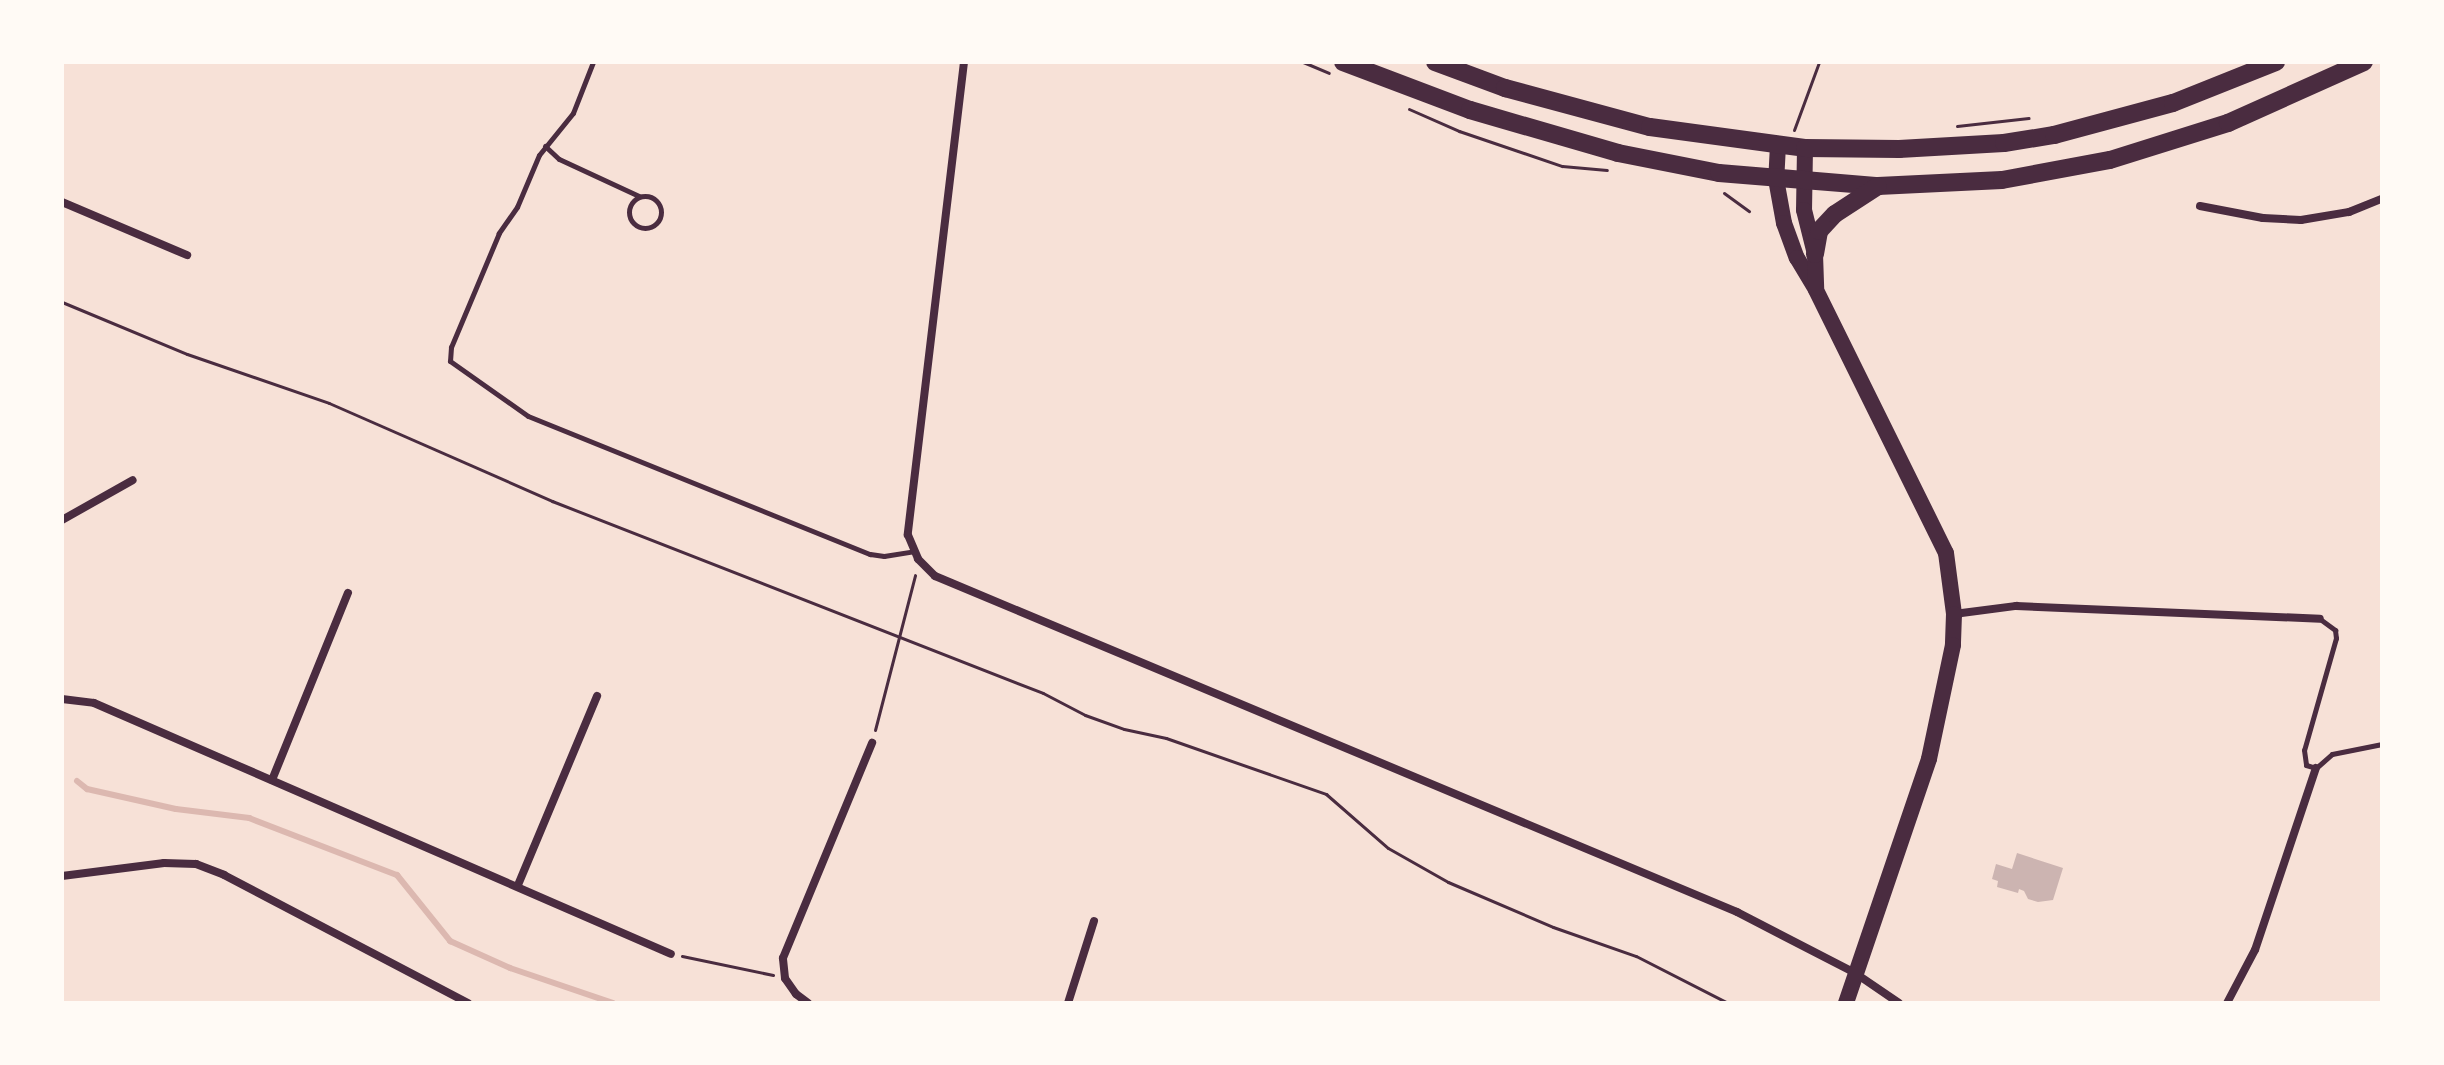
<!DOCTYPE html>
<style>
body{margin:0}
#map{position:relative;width:2444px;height:1065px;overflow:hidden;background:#f7e1d7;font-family:Commissioner,sans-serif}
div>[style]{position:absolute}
.stream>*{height:6px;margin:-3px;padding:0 3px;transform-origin:3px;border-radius:3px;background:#dcb8b0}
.building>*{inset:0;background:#ccb4b1}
.path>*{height:3px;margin:-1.5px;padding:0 1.5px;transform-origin:1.5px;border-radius:1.5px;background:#4a2c40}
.service>*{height:5px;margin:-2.5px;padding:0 2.5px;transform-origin:2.5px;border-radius:2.5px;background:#4a2c40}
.service>.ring{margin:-2.5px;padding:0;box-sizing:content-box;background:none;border:5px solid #4a2c40;border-radius:50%}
.minor>*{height:8px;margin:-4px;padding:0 4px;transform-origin:4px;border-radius:4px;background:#4a2c40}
.secondary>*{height:16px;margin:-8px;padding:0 8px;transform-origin:8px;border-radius:8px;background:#4a2c40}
.trunk>*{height:18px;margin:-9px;padding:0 9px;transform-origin:9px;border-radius:9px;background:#4a2c40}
span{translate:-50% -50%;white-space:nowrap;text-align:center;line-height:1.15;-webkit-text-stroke:8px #fffaf5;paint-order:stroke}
.frame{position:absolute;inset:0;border:64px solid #fffaf5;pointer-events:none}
</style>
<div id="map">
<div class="stream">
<i style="left:77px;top:781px;width:13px;rotate:39deg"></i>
<i style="left:87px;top:789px;width:91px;rotate:12.7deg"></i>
<i style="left:176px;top:809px;width:74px;rotate:7deg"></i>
<i style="left:249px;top:818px;width:159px;rotate:21.1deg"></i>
<i style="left:397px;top:875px;width:85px;rotate:51.2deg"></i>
<i style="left:450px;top:941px;width:66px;rotate:24.2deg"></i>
<i style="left:510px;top:968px;width:109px;rotate:18.8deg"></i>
</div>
<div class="building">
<i style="clip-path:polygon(2017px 853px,2063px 868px,2053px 900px,2038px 902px,2028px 899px,2024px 891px,2019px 889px,2018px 893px,1997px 887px,1998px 881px,1992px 879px,1996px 864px,2012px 869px)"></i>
</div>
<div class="path">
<i style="left:1303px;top:62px;width:28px;rotate:23deg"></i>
<i style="left:1409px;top:109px;width:55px;rotate:23.7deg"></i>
<i style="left:1459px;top:131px;width:109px;rotate:18.8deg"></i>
<i style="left:1562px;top:166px;width:45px;rotate:5.1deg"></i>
<i style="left:1957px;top:126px;width:72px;rotate:-6.3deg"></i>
<i style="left:1794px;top:130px;width:72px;rotate:-69.8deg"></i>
<i style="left:1724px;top:193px;width:31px;rotate:36deg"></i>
<i style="left:62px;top:302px;width:135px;rotate:22.6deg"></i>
<i style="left:187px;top:354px;width:150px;rotate:19deg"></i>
<i style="left:329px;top:403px;width:244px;rotate:23.7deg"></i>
<i style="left:552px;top:501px;width:527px;rotate:21.36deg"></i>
<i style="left:1043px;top:693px;width:47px;rotate:27.6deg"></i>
<i style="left:1085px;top:715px;width:41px;rotate:19.7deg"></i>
<i style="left:1124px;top:729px;width:43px;rotate:12.1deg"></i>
<i style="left:1166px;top:738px;width:170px;rotate:19.3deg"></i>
<i style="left:1326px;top:794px;width:82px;rotate:41.1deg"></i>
<i style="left:1388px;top:848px;width:69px;rotate:29.5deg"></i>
<i style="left:1448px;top:882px;width:114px;rotate:23.2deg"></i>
<i style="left:1553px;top:927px;width:88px;rotate:19.3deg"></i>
<i style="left:1636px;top:956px;width:103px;rotate:27.1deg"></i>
<i style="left:875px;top:730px;width:160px;rotate:-75.5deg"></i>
<i style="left:682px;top:956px;width:93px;rotate:11.8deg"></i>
</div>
<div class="service">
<i style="left:593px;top:62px;width:55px;rotate:111.4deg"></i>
<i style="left:573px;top:113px;width:54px;rotate:129deg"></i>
<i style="left:539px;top:155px;width:56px;rotate:112.9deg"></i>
<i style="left:517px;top:207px;width:32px;rotate:125deg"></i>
<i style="left:499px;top:233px;width:124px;rotate:112.8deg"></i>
<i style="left:451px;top:347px;width:14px;rotate:94deg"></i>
<i style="left:450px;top:361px;width:95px;rotate:35.2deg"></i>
<i style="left:528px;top:416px;width:369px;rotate:22deg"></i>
<i style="left:870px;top:554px;width:14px;rotate:8deg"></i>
<i style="left:884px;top:556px;width:31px;rotate:-9deg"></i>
<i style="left:545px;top:146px;width:19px;rotate:43deg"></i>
<i style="left:559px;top:159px;width:88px;rotate:24.8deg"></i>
<i class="ring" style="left:629px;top:196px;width:27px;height:27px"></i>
<i style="left:2320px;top:619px;width:19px;rotate:36deg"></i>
<i style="left:2335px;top:630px;width:8px;rotate:83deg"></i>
<i style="left:2336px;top:638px;width:116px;rotate:105.9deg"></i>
<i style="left:2304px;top:750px;width:15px;rotate:82deg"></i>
<i style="left:2306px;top:765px;width:10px;rotate:17deg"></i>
<i style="left:2316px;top:768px;width:21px;rotate:-41deg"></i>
<i style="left:2332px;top:754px;width:51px;rotate:-11.3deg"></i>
</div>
<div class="minor">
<i style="left:964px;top:62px;width:476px;rotate:96.8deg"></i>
<i style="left:908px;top:535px;width:26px;rotate:67deg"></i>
<i style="left:918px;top:559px;width:24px;rotate:45deg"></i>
<i style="left:935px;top:576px;width:870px;rotate:22.73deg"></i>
<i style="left:1737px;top:912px;width:133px;rotate:27.3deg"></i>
<i style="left:1855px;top:973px;width:53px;rotate:34.3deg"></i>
<i style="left:62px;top:202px;width:136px;rotate:23deg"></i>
<i style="left:2200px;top:206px;width:64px;rotate:10.8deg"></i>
<i style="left:2263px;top:218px;width:38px;rotate:3deg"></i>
<i style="left:2301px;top:220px;width:49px;rotate:-9.5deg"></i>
<i style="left:2349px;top:212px;width:35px;rotate:-22deg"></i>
<i style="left:62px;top:520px;width:81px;rotate:-29.4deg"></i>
<i style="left:1954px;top:614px;width:63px;rotate:-7.4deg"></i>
<i style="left:2016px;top:606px;width:304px;rotate:2.4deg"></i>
<i style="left:62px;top:699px;width:32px;rotate:7deg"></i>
<i style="left:94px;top:703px;width:629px;rotate:23.51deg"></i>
<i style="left:272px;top:780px;width:202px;rotate:-67.9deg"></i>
<i style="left:62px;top:876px;width:103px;rotate:-7.3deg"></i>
<i style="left:164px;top:863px;width:32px;rotate:2deg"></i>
<i style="left:196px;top:864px;width:30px;rotate:21deg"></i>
<i style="left:224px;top:875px;width:276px;rotate:27.7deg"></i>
<i style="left:518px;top:885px;width:205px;rotate:-67.3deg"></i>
<i style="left:808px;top:1003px;width:15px;rotate:-143deg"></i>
<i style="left:796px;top:994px;width:19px;rotate:-125deg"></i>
<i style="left:785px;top:978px;width:20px;rotate:-96deg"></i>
<i style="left:783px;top:958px;width:233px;rotate:-67.5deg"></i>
<i style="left:1068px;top:1003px;width:86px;rotate:-72.4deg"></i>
<i style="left:2227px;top:1003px;width:60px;rotate:-62.2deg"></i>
<i style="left:2255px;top:950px;width:192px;rotate:-71.5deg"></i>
</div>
<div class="secondary">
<i style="left:1778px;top:145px;width:34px;rotate:93deg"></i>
<i style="left:1776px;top:179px;width:45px;rotate:79.7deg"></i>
<i style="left:1784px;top:223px;width:37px;rotate:70deg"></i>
<i style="left:1797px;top:258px;width:37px;rotate:59deg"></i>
<i style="left:1816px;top:290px;width:293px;rotate:63.7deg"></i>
<i style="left:1946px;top:553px;width:62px;rotate:82.5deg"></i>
<i style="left:1954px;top:614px;width:31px;rotate:92deg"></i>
<i style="left:1953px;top:645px;width:116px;rotate:101.9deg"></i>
<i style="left:1929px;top:759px;width:258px;rotate:108.8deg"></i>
<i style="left:1805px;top:148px;width:62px;rotate:90.9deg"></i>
<i style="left:1804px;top:210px;width:45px;rotate:76deg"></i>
<i style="left:1815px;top:254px;width:34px;rotate:88deg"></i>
</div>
<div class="trunk">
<i style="left:1343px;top:62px;width:136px;rotate:20.7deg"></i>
<i style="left:1470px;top:110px;width:154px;rotate:16.2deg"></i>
<i style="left:1618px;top:153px;width:103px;rotate:11.2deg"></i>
<i style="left:1719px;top:173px;width:160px;rotate:4.7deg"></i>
<i style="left:1878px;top:186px;width:124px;rotate:-2.8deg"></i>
<i style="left:2002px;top:180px;width:110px;rotate:-10.5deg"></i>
<i style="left:2110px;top:160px;width:124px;rotate:-17.4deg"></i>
<i style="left:2228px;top:123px;width:149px;rotate:-24.2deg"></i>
<i style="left:1435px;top:62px;width:75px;rotate:20.4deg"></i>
<i style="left:1505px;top:88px;width:150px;rotate:15.1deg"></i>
<i style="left:1650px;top:127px;width:156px;rotate:7.7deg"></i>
<i style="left:1805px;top:148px;width:94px;rotate:0.6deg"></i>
<i style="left:1899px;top:149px;width:105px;rotate:-3.3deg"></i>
<i style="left:2004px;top:143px;width:51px;rotate:-9.1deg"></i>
<i style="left:2054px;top:135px;width:123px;rotate:-15.1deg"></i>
<i style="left:2173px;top:103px;width:111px;rotate:-21.7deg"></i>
<i style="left:1815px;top:254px;width:23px;rotate:-80deg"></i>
<i style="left:1819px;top:231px;width:23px;rotate:-47deg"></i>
<i style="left:1835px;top:214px;width:51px;rotate:-33.1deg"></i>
</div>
<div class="frame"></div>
</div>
